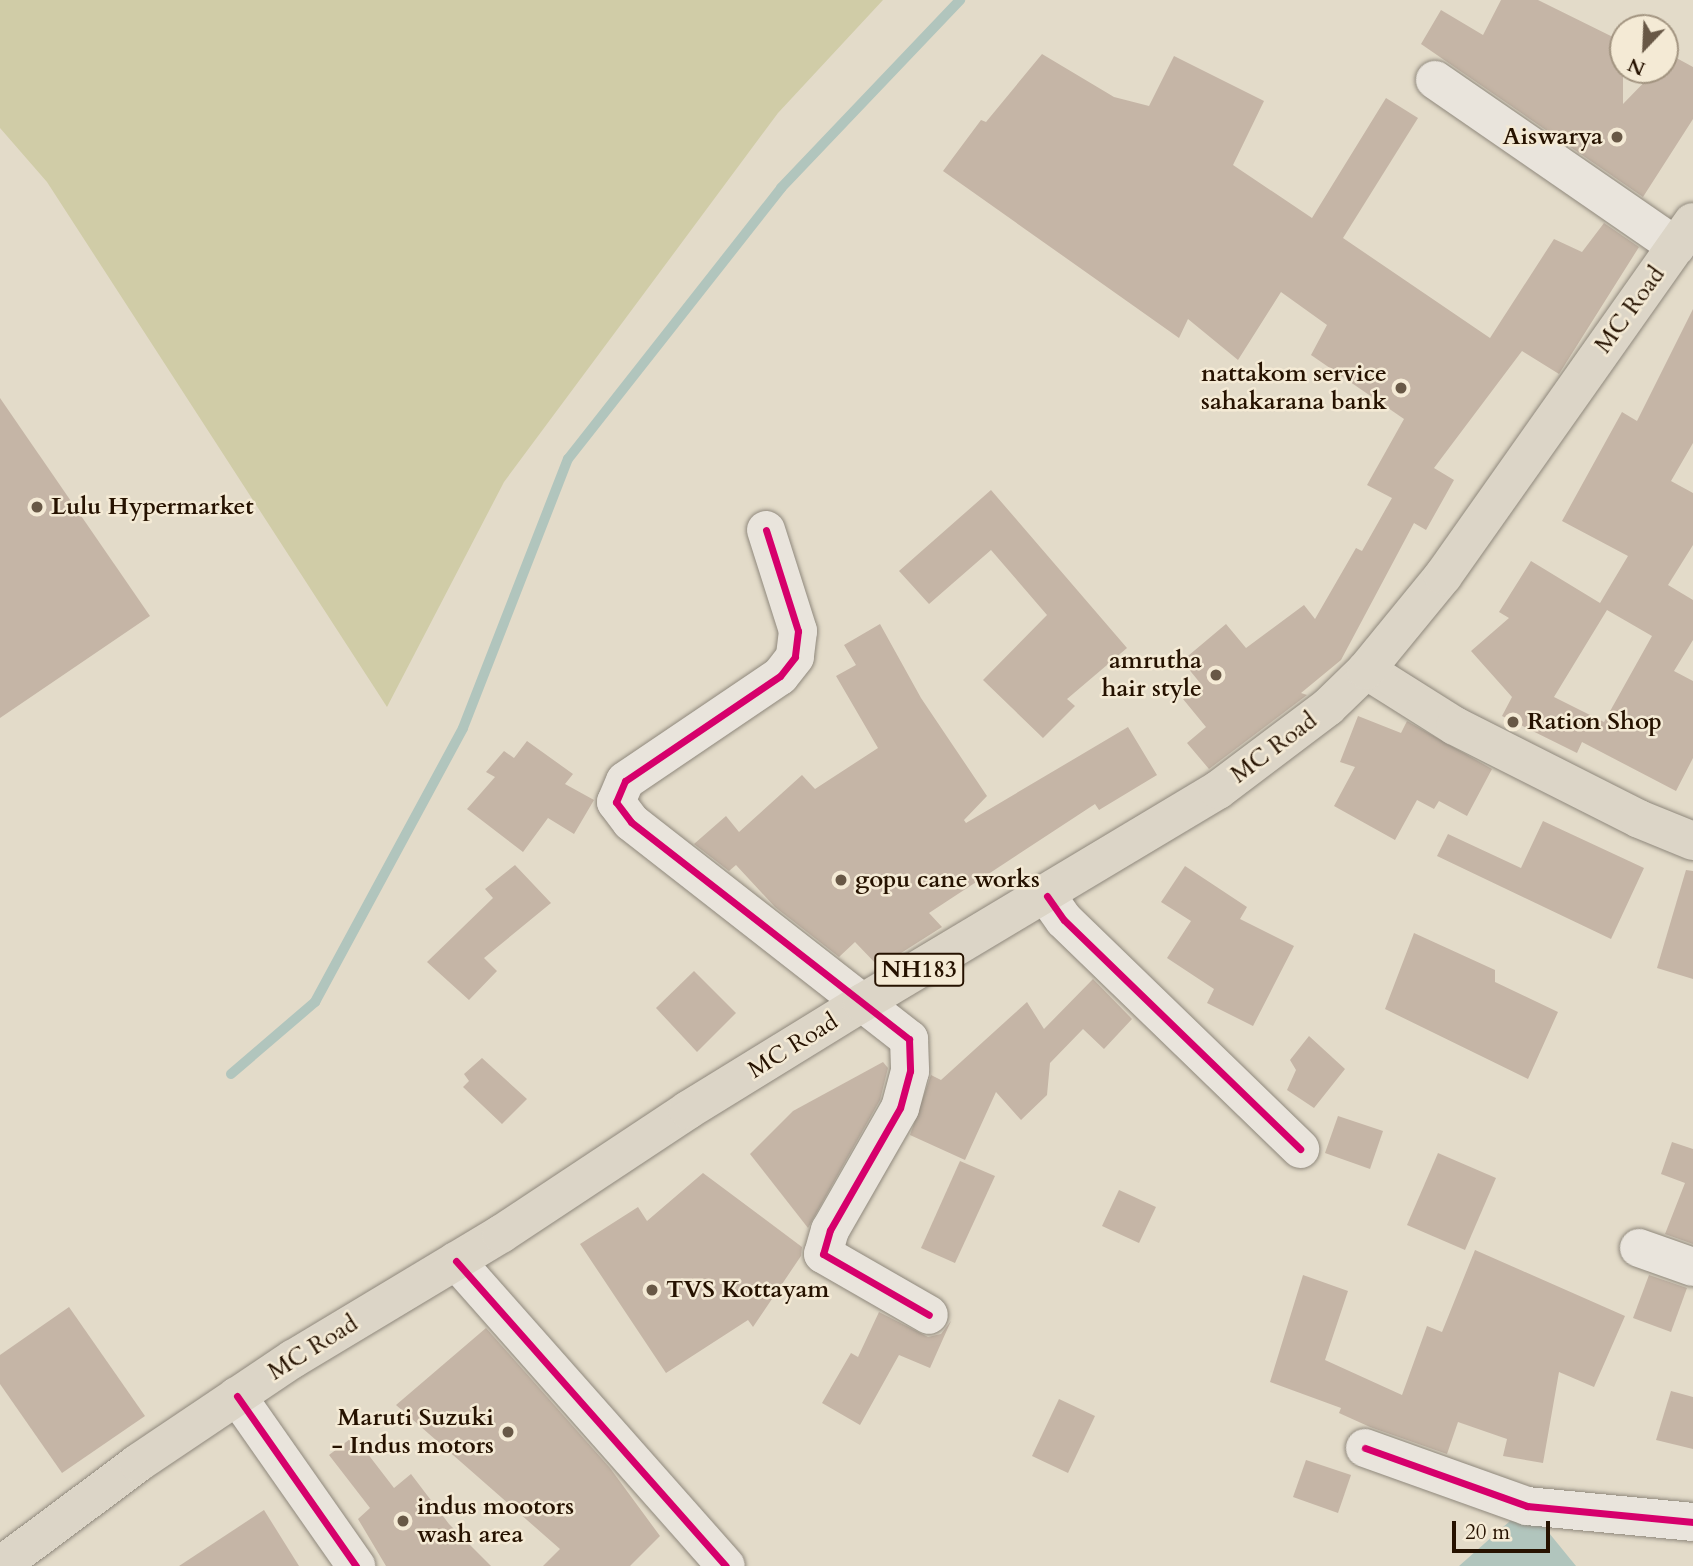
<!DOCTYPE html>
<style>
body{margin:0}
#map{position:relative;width:1693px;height:1566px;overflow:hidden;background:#e3dbc9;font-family:Cardo,serif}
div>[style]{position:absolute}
.green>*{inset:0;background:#d0cca7}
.water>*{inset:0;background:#b1c5bd}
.stream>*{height:10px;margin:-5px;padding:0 5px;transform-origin:5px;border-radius:5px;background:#b1c5bd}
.building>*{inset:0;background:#c5b5a6}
.roads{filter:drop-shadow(0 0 2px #8f887c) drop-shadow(0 0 2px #8f887c)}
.minor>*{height:38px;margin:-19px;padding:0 19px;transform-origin:19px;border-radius:19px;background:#e9e4dc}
.major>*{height:38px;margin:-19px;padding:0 19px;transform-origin:19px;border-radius:19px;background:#dcd5c7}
.highway>*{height:38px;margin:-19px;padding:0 19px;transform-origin:19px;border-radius:19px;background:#dcd5c7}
.cycleway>*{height:7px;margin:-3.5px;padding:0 3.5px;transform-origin:3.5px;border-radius:3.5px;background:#d6006c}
.dots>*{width:19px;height:19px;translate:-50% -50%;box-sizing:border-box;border:4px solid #f4ead5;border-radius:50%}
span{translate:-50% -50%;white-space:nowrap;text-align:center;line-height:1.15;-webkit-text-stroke:5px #f4ead5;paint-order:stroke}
.shield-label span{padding:2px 5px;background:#f4ead5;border:2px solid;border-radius:5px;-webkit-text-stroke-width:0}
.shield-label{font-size:23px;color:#261200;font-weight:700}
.poi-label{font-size:24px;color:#261200;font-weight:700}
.right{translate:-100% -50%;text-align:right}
.left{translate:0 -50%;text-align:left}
.street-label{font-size:24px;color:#261200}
.north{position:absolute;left:1609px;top:14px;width:70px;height:70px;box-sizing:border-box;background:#f4ead5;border:2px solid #a29480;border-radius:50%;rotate:203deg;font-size:19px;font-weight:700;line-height:28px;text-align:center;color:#261200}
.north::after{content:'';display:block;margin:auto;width:24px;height:32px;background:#685846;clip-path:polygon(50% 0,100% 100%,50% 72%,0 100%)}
.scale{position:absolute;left:1452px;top:1521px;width:98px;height:32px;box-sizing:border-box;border:4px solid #261200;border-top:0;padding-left:9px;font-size:21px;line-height:24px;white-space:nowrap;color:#261200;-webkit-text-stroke:5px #f4ead5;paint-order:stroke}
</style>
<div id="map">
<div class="green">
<i style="clip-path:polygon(0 0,883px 0,778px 113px,504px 482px,387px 707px,47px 182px,0 128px)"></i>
</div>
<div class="water">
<i style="clip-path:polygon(1527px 1506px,1576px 1566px,1459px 1566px)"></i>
</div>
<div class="stream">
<i style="left:231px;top:1074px;width:111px;rotate:-40.6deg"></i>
<i style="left:315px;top:1002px;width:311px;rotate:-61.6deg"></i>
<i style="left:463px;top:728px;width:289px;rotate:-68.7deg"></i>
<i style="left:568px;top:459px;width:345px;rotate:-51.8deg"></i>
<i style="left:781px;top:188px;width:260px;rotate:-46.4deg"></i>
</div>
<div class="building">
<i style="clip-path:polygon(1501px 0,1538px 0,1623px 42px,1623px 104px,1656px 70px,1665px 70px,1671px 55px,1693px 67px,1693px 119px,1643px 197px,1421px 44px,1441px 10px,1483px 35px)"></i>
<i style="clip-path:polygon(1042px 54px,1114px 97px,1149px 106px,1174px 56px,1264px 101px,1233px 165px,1312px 218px,1386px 98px,1418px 118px,1343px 238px,1490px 338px,1554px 239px,1582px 252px,1604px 223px,1639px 247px,1559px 374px,1522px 351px,1434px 468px,1454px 480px,1426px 530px,1414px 523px,1341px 660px,1301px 693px,1307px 695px,1209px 769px,1187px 743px,1206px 727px,1183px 699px,1201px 684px,1182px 661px,1226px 624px,1246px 648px,1304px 605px,1315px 619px,1356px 548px,1362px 551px,1392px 498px,1367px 485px,1404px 419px,1311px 355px,1327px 325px,1281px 292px,1238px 360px,1188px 319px,1179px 338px,943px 171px,981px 120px,986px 122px)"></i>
<i style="clip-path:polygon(evenodd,1693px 309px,1693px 443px,1671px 481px,1693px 493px,1693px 545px,1668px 585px,1693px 600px,1693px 640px,1674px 671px,1693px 681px,1693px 758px,1676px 791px,1582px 742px,1577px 753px,1502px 716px,1512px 697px,1471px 651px,1509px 618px,1499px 612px,1531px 561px,1600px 603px,1628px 556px,1562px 521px,1622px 412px,1637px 421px,1693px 309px,1607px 610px,1652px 636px,1604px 722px,1554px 697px,1607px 610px)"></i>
<i style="clip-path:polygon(0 398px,150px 616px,0 718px)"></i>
<i style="clip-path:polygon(991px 490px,1127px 648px,1067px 699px,1075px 706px,1043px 738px,983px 680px,1047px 615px,991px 550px,929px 604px,899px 571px)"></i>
<i style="clip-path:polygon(880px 624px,921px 698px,987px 796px,964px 820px,966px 823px,1128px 727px,1157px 775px,1099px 810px,1095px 804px,929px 913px,942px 927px,879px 967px,855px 942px,839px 957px,775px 907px,736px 865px,729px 871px,694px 844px,726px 816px,739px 832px,802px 775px,815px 789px,878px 748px,836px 676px,856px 665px,844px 645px)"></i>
<i style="clip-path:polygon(1358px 716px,1401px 733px,1407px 721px,1492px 769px,1467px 816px,1439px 801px,1434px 809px,1417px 800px,1395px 840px,1334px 806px,1355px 767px,1340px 762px)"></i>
<i style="clip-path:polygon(527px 741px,573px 774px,565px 784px,594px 800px,574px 834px,548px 818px,523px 852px,467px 809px,495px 777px,486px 772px,504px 751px,514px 758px)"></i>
<i style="clip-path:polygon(1543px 821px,1644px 868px,1611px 939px,1437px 856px,1448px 834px,1521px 868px)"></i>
<i style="clip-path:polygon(515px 865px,551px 903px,484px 958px,497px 971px,469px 1000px,427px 962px,493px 898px,485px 889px)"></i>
<i style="clip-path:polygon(1185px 866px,1247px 907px,1240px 919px,1294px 946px,1253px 1026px,1207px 1003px,1214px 989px,1167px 958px,1191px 921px,1161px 902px)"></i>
<i style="clip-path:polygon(1686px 870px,1693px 871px,1693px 979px,1657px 968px)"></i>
<i style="clip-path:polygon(1414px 933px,1495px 970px,1495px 982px,1558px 1012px,1528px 1079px,1385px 1009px)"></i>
<i style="clip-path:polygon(694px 971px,736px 1013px,697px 1052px,656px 1008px)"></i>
<i style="clip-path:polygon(1093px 979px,1132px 1019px,1104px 1049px,1083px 1029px,1050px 1063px,1047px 1095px,1021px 1120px,996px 1092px,965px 1160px,910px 1135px,931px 1075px,941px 1080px,1027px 1002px,1044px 1029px)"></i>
<i style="clip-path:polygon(1309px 1036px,1345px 1069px,1314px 1108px,1287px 1090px,1296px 1070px,1290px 1060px)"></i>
<i style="clip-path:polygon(482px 1058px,527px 1099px,502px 1124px,463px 1087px,469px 1081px,464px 1074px)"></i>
<i style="clip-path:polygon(883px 1062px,888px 1068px,880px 1100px,808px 1228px,750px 1154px,793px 1111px)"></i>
<i style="clip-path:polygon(1338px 1116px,1383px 1131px,1370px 1169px,1325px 1153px)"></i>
<i style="clip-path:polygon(1672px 1142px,1693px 1149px,1693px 1244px,1665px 1234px,1685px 1183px,1661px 1174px)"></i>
<i style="clip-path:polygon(1438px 1153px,1496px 1178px,1465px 1250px,1407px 1225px)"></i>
<i style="clip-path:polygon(960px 1161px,995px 1176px,955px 1263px,921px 1248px)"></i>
<i style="clip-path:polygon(703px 1173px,802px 1247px,801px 1256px,753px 1327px,748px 1320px,666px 1373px,580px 1244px,638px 1207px,647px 1221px)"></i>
<i style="clip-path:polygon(1119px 1190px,1156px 1207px,1139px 1243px,1102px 1226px)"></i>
<i style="clip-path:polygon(1475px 1250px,1625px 1316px,1594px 1387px,1559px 1372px,1543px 1463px,1503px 1456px,1507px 1439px,1458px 1422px,1447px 1454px,1370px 1427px,1339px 1413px,1341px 1408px,1270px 1382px,1303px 1275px,1348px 1291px,1325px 1360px,1402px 1395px,1427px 1326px,1442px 1332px)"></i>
<i style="clip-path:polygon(1649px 1275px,1687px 1288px,1671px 1332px,1633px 1318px)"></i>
<i style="clip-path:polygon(69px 1307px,145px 1416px,62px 1473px,0 1384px,0 1355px)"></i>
<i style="clip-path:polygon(879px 1312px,928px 1337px,941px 1334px,951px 1321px,930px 1368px,899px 1355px,860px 1425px,822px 1403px,851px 1353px,858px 1357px)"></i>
<i style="clip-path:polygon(486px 1328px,610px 1468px,660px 1536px,630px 1566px,543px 1566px,560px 1549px,396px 1405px)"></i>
<i style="clip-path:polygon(1671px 1391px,1693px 1397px,1693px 1449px,1656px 1440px)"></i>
<i style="clip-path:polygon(1059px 1399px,1095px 1416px,1068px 1473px,1032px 1456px)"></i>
<i style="clip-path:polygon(354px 1436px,394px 1488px,411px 1474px,449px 1524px,491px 1566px,386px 1566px,358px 1519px,370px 1508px,329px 1455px)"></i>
<i style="clip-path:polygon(1306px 1460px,1351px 1475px,1338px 1513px,1293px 1497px)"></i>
<i style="clip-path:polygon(264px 1510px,299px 1566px,179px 1566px)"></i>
</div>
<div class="roads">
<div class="minor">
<i style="left:1435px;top:80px;width:293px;rotate:34.6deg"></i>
<i style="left:766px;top:530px;width:106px;rotate:72.4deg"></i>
<i style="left:798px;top:631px;width:26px;rotate:97deg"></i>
<i style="left:795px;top:657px;width:24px;rotate:128deg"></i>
<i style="left:780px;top:676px;width:187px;rotate:145.9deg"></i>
<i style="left:625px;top:781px;width:23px;rotate:113deg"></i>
<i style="left:616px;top:802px;width:25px;rotate:53deg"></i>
<i style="left:631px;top:822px;width:353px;rotate:38deg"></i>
<i style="left:909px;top:1039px;width:32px;rotate:88deg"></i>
<i style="left:910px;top:1071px;width:38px;rotate:105deg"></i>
<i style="left:900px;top:1108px;width:141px;rotate:119.8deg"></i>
<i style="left:830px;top:1230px;width:25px;rotate:106deg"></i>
<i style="left:823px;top:1254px;width:122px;rotate:29.9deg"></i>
<i style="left:1047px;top:896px;width:29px;rotate:55deg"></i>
<i style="left:1064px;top:920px;width:329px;rotate:44.1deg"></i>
<i style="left:1639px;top:1248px;width:57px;rotate:19.4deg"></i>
<i style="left:456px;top:1261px;width:407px;rotate:48.5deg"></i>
<i style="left:237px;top:1396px;width:208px;rotate:55deg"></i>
<i style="left:1365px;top:1448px;width:172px;rotate:19.7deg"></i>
<i style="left:1527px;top:1506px;width:167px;rotate:5.5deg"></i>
</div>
<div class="major">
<i style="left:1366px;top:670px;width:105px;rotate:32.2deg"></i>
<i style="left:1455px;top:726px;width:206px;rotate:26.8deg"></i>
<i style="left:1639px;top:819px;width:58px;rotate:22.2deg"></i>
</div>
<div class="highway">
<i style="left:0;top:1566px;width:172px;rotate:-36.7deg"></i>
<i style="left:138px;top:1463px;width:187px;rotate:-33.9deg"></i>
<i style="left:293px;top:1359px;width:243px;rotate:-31deg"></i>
<i style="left:501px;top:1234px;width:224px;rotate:-33.5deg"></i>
<i style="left:688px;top:1110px;width:204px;rotate:-31.6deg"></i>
<i style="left:862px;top:1003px;width:415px;rotate:-30.9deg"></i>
<i style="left:1218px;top:790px;width:138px;rotate:-37deg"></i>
<i style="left:1328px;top:707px;width:53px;rotate:-44.2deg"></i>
<i style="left:1366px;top:670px;width:122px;rotate:-50.7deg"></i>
<i style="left:1443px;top:576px;width:433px;rotate:-54.8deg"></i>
</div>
</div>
<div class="cycleway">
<i style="left:766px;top:530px;width:106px;rotate:72.4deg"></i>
<i style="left:798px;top:631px;width:26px;rotate:97deg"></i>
<i style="left:795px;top:657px;width:24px;rotate:128deg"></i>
<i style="left:780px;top:676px;width:187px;rotate:145.9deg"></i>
<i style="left:625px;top:781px;width:23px;rotate:113deg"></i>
<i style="left:616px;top:802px;width:25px;rotate:53deg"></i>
<i style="left:631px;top:822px;width:353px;rotate:38deg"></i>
<i style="left:909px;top:1039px;width:32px;rotate:88deg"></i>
<i style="left:910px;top:1071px;width:38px;rotate:105deg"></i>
<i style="left:900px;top:1108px;width:141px;rotate:119.8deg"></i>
<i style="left:830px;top:1230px;width:25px;rotate:106deg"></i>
<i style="left:823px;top:1254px;width:122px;rotate:29.9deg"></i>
<i style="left:1047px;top:896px;width:29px;rotate:55deg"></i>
<i style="left:1064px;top:920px;width:329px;rotate:44.1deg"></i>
<i style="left:456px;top:1261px;width:407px;rotate:48.5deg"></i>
<i style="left:237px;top:1396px;width:208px;rotate:55deg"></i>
<i style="left:1365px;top:1448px;width:172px;rotate:19.7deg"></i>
<i style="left:1527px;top:1506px;width:167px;rotate:5.5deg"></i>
</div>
<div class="dots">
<i style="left:1617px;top:137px;background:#685846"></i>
<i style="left:1401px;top:388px;background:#685846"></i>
<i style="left:37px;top:507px;background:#685846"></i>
<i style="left:1216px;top:675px;background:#685846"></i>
<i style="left:1513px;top:722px;background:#685846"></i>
<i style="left:841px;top:880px;background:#685846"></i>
<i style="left:652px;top:1290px;background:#685846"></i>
<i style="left:508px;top:1432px;background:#685846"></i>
<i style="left:403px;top:1521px;background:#685846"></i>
</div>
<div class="shield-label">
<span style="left:919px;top:970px">NH183</span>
</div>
<div class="poi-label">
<span class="right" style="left:1603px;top:137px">Aiswarya</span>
<span class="right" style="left:1387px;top:388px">nattakom service<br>sahakarana bank</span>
<span class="left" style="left:51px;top:507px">Lulu Hypermarket</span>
<span class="right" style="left:1202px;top:675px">amrutha<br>hair style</span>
<span class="left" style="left:1527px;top:722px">Ration Shop</span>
<span class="left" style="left:855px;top:880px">gopu cane works</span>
<span class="left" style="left:666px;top:1290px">TVS Kottayam</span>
<span class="right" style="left:494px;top:1432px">Maruti Suzuki<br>- Indus motors</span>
<span class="left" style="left:417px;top:1521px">indus mootors<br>wash area</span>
</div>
<div class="street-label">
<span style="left:1630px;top:310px;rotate:-54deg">MC Road</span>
<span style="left:1274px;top:748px;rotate:-37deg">MC Road</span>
<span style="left:793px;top:1046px;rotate:-32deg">MC Road</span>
<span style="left:313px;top:1348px;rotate:-32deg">MC Road</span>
</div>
<div class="north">N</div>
<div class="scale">20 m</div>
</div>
